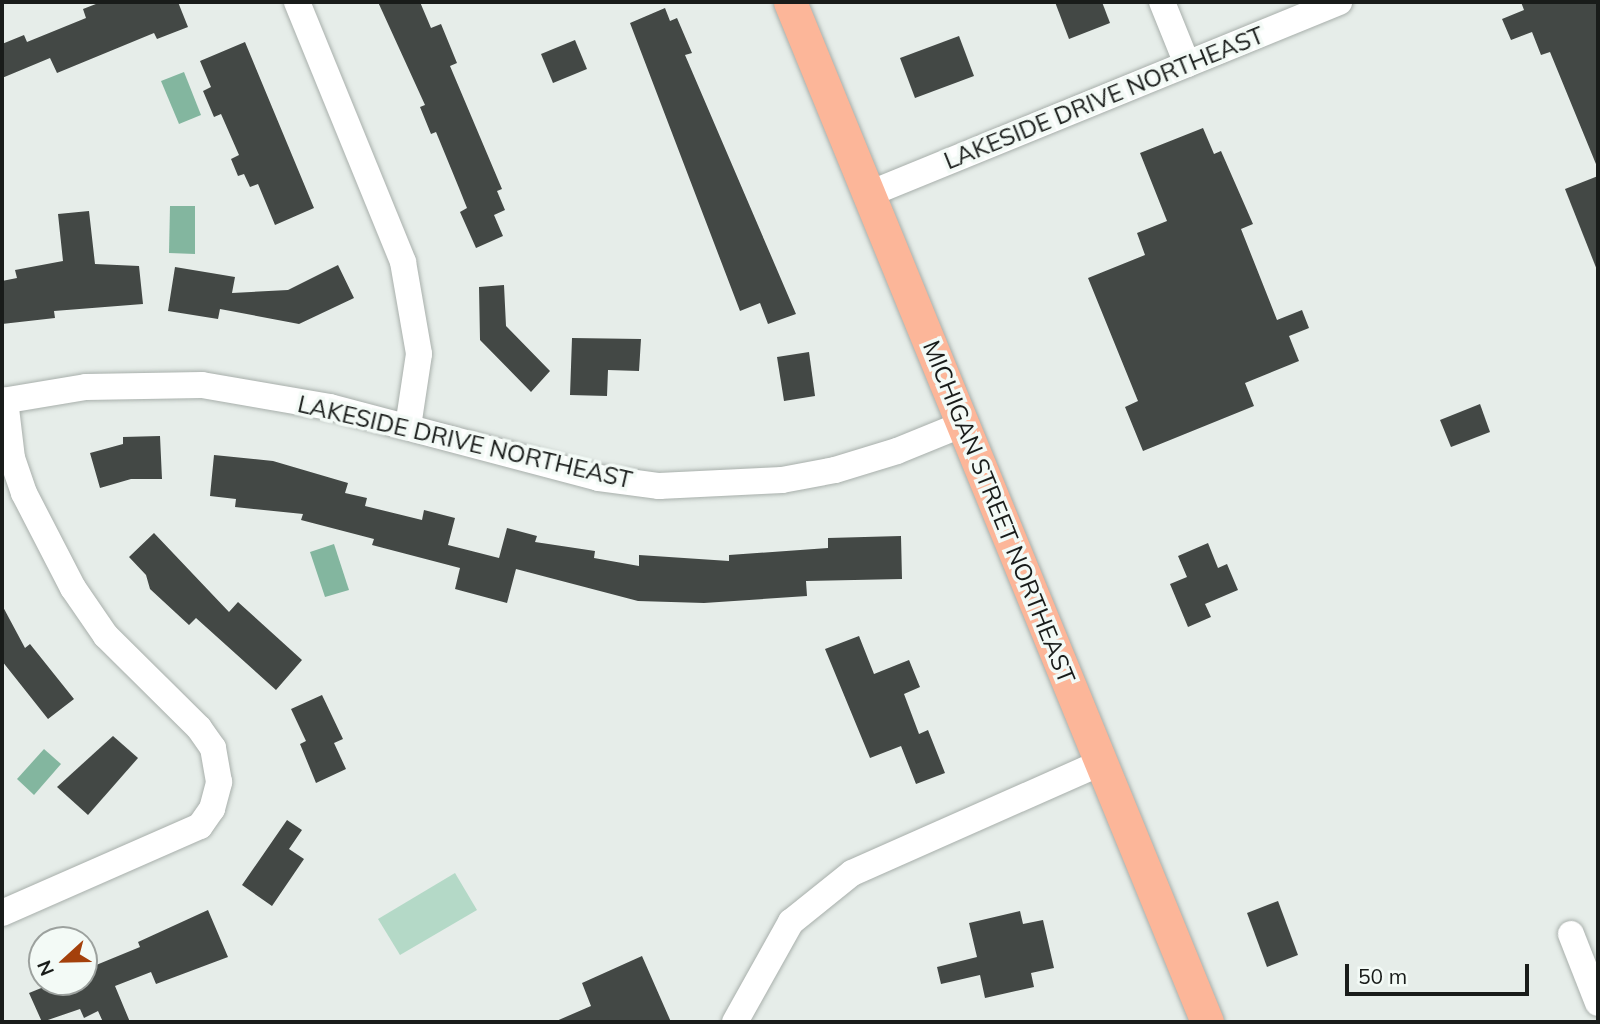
<!DOCTYPE html>
<style>
body{margin:0}
#map{position:relative;width:1600px;height:1024px;overflow:hidden;background:#e6ede9;font-family:Mulish,sans-serif}
div>[style]{position:absolute}
.green>*{inset:0;background:#b4d9c7}
.water>*{inset:0;background:#83b69f}
.building>*{inset:0;background:#434845}
.roads{filter:drop-shadow(0 0 2px #a8afab) drop-shadow(0 0 2px #a8afab)}
.minor>*{height:26px;margin:-13px;padding:0 13px;transform-origin:13px;border-radius:13px;background:#fff}
.major>*{height:33px;margin:-16.5px;padding:0 16.5px;transform-origin:16.5px;border-radius:16.5px;background:#fcb699}
span{translate:-50% -50%;white-space:nowrap;text-align:center;line-height:1.15;-webkit-text-stroke:7px #f3faf6;paint-order:stroke}
.street-label{font-size:24px;color:#191c1a}
.frame{position:absolute;inset:0;border:4px solid #191c1a;pointer-events:none}
.north{position:absolute;left:28px;top:926px;width:70px;height:70px;box-sizing:border-box;background:#f3faf6;border:2px solid #9ca19e;border-radius:50%;rotate:248deg;font-size:19px;font-weight:700;line-height:28px;text-align:center;color:#191c1a}
.north::after{content:'';display:block;margin:auto;width:24px;height:32px;background:#a4400b;clip-path:polygon(50% 0,100% 100%,50% 72%,0 100%)}
.scale{position:absolute;left:1345px;top:964px;width:184px;height:32px;box-sizing:border-box;border:4px solid #191c1a;border-top:0;padding-left:9px;font-size:21px;line-height:24px;white-space:nowrap;color:#191c1a;-webkit-text-stroke:5px #f3faf6;paint-order:stroke}
</style>
<div id="map">
<div class="green">
<i style="clip-path:polygon(455px 873px,477px 910px,400px 955px,378px 919px)"></i>
</div>
<div class="water">
<i style="clip-path:polygon(184px 72px,201px 115px,179px 124px,161px 81px)"></i>
<i style="clip-path:polygon(170px 206px,195px 206px,195px 254px,169px 253px)"></i>
<i style="clip-path:polygon(334px 544px,349px 590px,325px 597px,310px 552px)"></i>
<i style="clip-path:polygon(44px 749px,61px 764px,34px 795px,17px 779px)"></i>
</div>
<div class="building">
<i style="clip-path:polygon(101px 2px,178px 2px,188px 27px,157px 39px,154px 33px,57px 73px,50px 58px,2px 78px,2px 44px,24px 35px,27px 42px,86px 18px,83px 9px)"></i>
<i style="clip-path:polygon(378px 2px,420px 2px,431px 28px,441px 24px,457px 63px,450px 66px,502px 189px,497px 191px,505px 210px,494px 215px,503px 236px,476px 248px,460px 212px,467px 208px,459px 188px,436px 132px,431px 134px,420px 107px,425px 105px)"></i>
<i style="clip-path:polygon(1055px 2px,1102px 2px,1110px 23px,1069px 39px)"></i>
<i style="clip-path:polygon(1521px 2px,1598px 2px,1598px 169px,1550px 52px,1541px 55px,1532px 32px,1511px 40px,1502px 19px,1524px 10px)"></i>
<i style="clip-path:polygon(665px 8px,670px 21px,677px 18px,692px 53px,685px 55px,796px 314px,768px 324px,760px 303px,740px 311px,630px 23px)"></i>
<i style="clip-path:polygon(959px 36px,974px 76px,915px 98px,900px 58px)"></i>
<i style="clip-path:polygon(575px 40px,587px 69px,553px 83px,541px 54px)"></i>
<i style="clip-path:polygon(245px 42px,314px 208px,275px 225px,258px 184px,250px 187px,244px 174px,238px 176px,231px 159px,239px 155px,221px 114px,214px 117px,203px 91px,211px 87px,200px 61px)"></i>
<i style="clip-path:polygon(1203px 128px,1214px 154px,1221px 151px,1253px 224px,1241px 229px,1277px 320px,1302px 310px,1309px 328px,1289px 336px,1299px 361px,1245px 383px,1254px 406px,1143px 451px,1125px 407px,1138px 401px,1088px 278px,1145px 255px,1137px 233px,1167px 221px,1140px 153px)"></i>
<i style="clip-path:polygon(1598px 176px,1598px 270px,1597px 270px,1565px 189px)"></i>
<i style="clip-path:polygon(89px 211px,95px 264px,139px 266px,143px 304px,54px 311px,55px 318px,2px 324px,2px 281px,17px 278px,15px 270px,63px 261px,58px 214px)"></i>
<i style="clip-path:polygon(338px 265px,354px 298px,299px 324px,220px 309px,218px 319px,168px 311px,175px 267px,235px 277px,232px 293px,288px 290px)"></i>
<i style="clip-path:polygon(504px 285px,506px 326px,550px 371px,531px 392px,480px 340px,479px 287px)"></i>
<i style="clip-path:polygon(572px 338px,641px 339px,639px 371px,608px 370px,607px 396px,570px 395px)"></i>
<i style="clip-path:polygon(809px 352px,815px 396px,784px 401px,777px 357px)"></i>
<i style="clip-path:polygon(1480px 404px,1490px 432px,1451px 447px,1440px 420px)"></i>
<i style="clip-path:polygon(160px 436px,162px 479px,131px 479px,100px 488px,90px 453px,123px 444px,123px 437px)"></i>
<i style="clip-path:polygon(214px 455px,273px 461px,348px 483px,345px 493px,367px 498px,365px 506px,422px 520px,424px 510px,455px 518px,448px 545px,499px 558px,507px 528px,537px 536px,535px 542px,595px 551px,594px 558px,639px 566px,639px 555px,729px 561px,729px 555px,828px 548px,828px 538px,901px 536px,902px 579px,806px 581px,807px 596px,704px 603px,638px 601px,516px 569px,507px 603px,455px 589px,460px 568px,372px 545px,374px 539px,301px 520px,303px 514px,235px 507px,236px 499px,210px 496px)"></i>
<i style="clip-path:polygon(154px 533px,229px 612px,238px 602px,302px 660px,276px 690px,196px 618px,189px 625px,150px 589px,146px 575px,129px 557px)"></i>
<i style="clip-path:polygon(1208px 543px,1218px 568px,1227px 564px,1238px 590px,1205px 604px,1211px 617px,1188px 627px,1170px 584px,1187px 577px,1178px 556px)"></i>
<i style="clip-path:polygon(2px 605px,25px 648px,30px 644px,74px 699px,48px 719px,2px 661px)"></i>
<i style="clip-path:polygon(859px 636px,874px 674px,909px 660px,920px 687px,904px 694px,919px 734px,928px 730px,945px 773px,916px 784px,901px 746px,870px 758px,825px 649px)"></i>
<i style="clip-path:polygon(322px 695px,343px 739px,334px 743px,346px 769px,316px 783px,300px 744px,306px 741px,291px 709px)"></i>
<i style="clip-path:polygon(113px 736px,138px 758px,88px 815px,57px 787px)"></i>
<i style="clip-path:polygon(287px 820px,302px 830px,289px 849px,304px 859px,272px 906px,242px 885px)"></i>
<i style="clip-path:polygon(1278px 901px,1298px 955px,1267px 967px,1247px 913px)"></i>
<i style="clip-path:polygon(208px 910px,228px 957px,156px 984px,151px 972px,115px 986px,130px 1022px,103px 1022px,98px 1011px,84px 1018px,80px 1009px,42px 1022px,29px 993px,56px 982px,84px 982px,84px 970px,140px 947px,138px 942px)"></i>
<i style="clip-path:polygon(1020px 911px,1023px 924px,1043px 920px,1054px 968px,1031px 973px,1034px 987px,985px 998px,980px 975px,941px 984px,937px 967px,977px 957px,969px 923px)"></i>
<i style="clip-path:polygon(642px 956px,671px 1022px,554px 1022px,591px 1006px,582px 983px)"></i>
</div>
<div class="roads">
<div class="minor">
<i style="left:297px;top:2px;width:281px;rotate:67.8deg"></i>
<i style="left:403px;top:262px;width:93px;rotate:80.1deg"></i>
<i style="left:419px;top:354px;width:74px;rotate:98.6deg"></i>
<i style="left:1162px;top:2px;width:67px;rotate:68deg"></i>
<i style="left:869px;top:194px;width:508px;rotate:-22.22deg"></i>
<i style="left:2px;top:401px;width:85px;rotate:-9.5deg"></i>
<i style="left:86px;top:387px;width:116px;rotate:-1deg"></i>
<i style="left:202px;top:385px;width:130px;rotate:9.8deg"></i>
<i style="left:330px;top:407px;width:278px;rotate:14.8deg"></i>
<i style="left:599px;top:478px;width:61px;rotate:7.6deg"></i>
<i style="left:659px;top:486px;width:123px;rotate:-2.8deg"></i>
<i style="left:782px;top:480px;width:54px;rotate:-10.7deg"></i>
<i style="left:835px;top:470px;width:65px;rotate:-17deg"></i>
<i style="left:897px;top:451px;width:71px;rotate:-22.2deg"></i>
<i style="left:2px;top:913px;width:216px;rotate:-23.7deg"></i>
<i style="left:200px;top:826px;width:21px;rotate:-55deg"></i>
<i style="left:212px;top:809px;width:28px;rotate:-75deg"></i>
<i style="left:219px;top:782px;width:35px;rotate:-100deg"></i>
<i style="left:213px;top:748px;width:24px;rotate:-125deg"></i>
<i style="left:199px;top:728px;width:131px;rotate:-135.3deg"></i>
<i style="left:106px;top:636px;width:58px;rotate:-124.5deg"></i>
<i style="left:73px;top:588px;width:107px;rotate:-117.3deg"></i>
<i style="left:24px;top:493px;width:37px;rotate:-109deg"></i>
<i style="left:12px;top:458px;width:58px;rotate:-96.9deg"></i>
<i style="left:1571px;top:934px;width:74px;rotate:68.6deg"></i>
<i style="left:735px;top:1022px;width:115px;rotate:-60.8deg"></i>
<i style="left:791px;top:922px;width:78px;rotate:-38.8deg"></i>
<i style="left:852px;top:873px;width:274px;rotate:-23.9deg"></i>
</div>
<div class="major">
<i style="left:790px;top:2px;width:1102px;rotate:67.76deg"></i>
</div>
</div>
<div class="street-label">
<span style="left:1104px;top:98px;rotate:-22deg">LAKESIDE DRIVE NORTHEAST</span>
<span style="left:465px;top:442px;rotate:13deg">LAKESIDE DRIVE NORTHEAST</span>
<span style="left:999px;top:512px;rotate:68deg">MICHIGAN STREET NORTHEAST</span>
</div>
<div class="frame"></div>
<div class="north">N</div>
<div class="scale">50 m</div>
</div>
